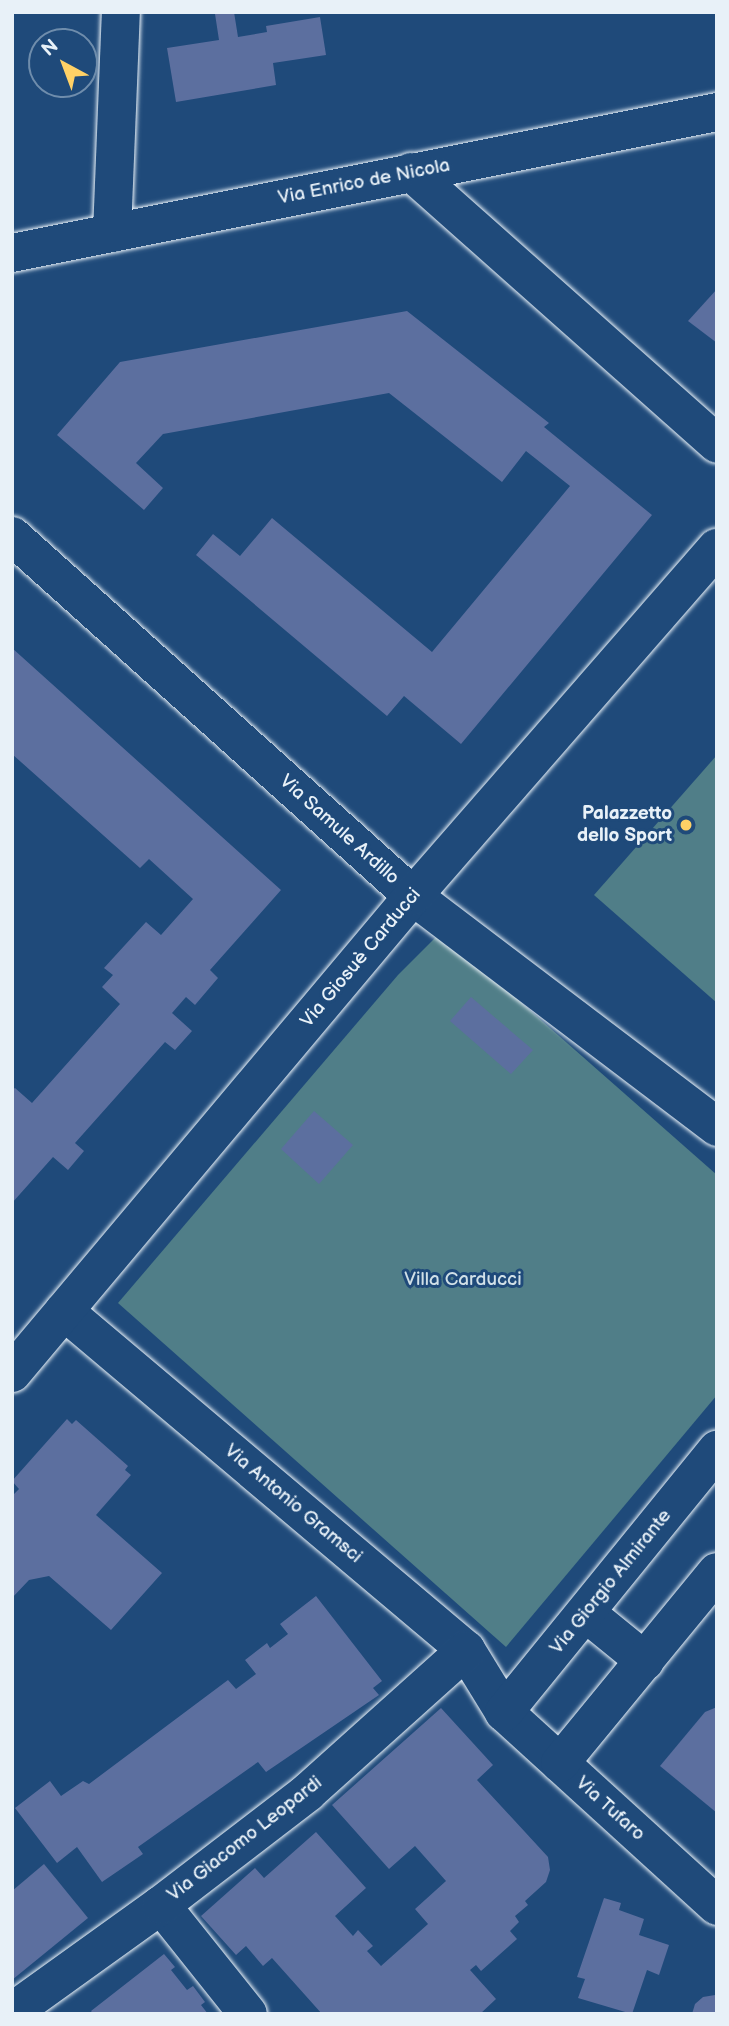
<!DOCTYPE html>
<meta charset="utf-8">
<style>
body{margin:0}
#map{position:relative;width:729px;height:2026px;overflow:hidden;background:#1f4a7a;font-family:"Balsamiq Sans",sans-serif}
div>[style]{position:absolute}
.green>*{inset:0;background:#507e88}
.building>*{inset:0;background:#5c6f9f}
.roads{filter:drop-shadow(0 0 2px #e8f1f8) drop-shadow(0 0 2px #e8f1f8)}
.street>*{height:38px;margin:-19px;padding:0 19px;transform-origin:19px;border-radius:19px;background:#1f4a7a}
.dots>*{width:19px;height:19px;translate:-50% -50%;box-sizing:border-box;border:4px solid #1f4a7a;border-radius:50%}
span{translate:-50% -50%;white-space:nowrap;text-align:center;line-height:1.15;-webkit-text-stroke:6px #1f4a7a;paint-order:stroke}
.street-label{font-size:19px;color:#e8f1f8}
.poi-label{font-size:19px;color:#e8f1f8;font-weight:700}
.right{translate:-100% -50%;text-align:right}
.park-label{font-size:19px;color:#d1e0e7}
.frame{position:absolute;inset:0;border:14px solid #e8f1f8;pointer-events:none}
.north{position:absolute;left:28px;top:28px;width:70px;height:70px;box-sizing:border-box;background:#1f4a7a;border:2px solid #6f8dac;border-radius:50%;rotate:319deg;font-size:19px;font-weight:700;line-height:28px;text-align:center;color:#e8f1f8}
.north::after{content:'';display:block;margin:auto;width:24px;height:32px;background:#ffd166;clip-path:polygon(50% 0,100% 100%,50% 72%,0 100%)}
</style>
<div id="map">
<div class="green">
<i style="clip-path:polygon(717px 755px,717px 1003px,594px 895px)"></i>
<i style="clip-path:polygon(441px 932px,717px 1175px,717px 1395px,506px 1647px,118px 1303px,398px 975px)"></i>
</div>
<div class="building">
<i style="clip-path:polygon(234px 12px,238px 37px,267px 32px,266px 26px,320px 17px,326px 55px,273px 63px,276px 85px,176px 102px,167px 48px,219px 40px,215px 14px)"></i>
<i style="clip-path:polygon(717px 289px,717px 343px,688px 321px)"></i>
<i style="clip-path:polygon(407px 311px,549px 423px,544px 427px,652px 515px,461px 744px,404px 696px,387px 716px,196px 555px,213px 534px,240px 556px,272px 518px,432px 652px,570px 486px,526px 451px,502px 482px,389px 393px,163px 434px,136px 463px,163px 488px,144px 510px,57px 435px,120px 362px)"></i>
<i style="clip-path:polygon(12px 648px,281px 890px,210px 970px,218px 978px,195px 1005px,186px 997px,172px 1013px,192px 1031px,175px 1050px,165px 1042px,75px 1143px,84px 1151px,68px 1170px,53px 1157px,12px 1203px,12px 1090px,15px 1088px,32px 1103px,120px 1004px,102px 987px,113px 975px,104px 968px,146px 922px,161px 935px,193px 899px,149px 859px,140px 868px,12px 754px)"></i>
<i style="clip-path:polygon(471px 997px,533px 1050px,511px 1074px,450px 1021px)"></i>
<i style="clip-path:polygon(314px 1111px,353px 1145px,319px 1184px,281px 1149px)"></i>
<i style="clip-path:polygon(67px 1419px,72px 1424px,76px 1420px,128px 1466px,125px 1470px,131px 1475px,96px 1515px,162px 1573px,111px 1630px,49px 1576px,29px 1580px,12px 1598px,12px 1496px,19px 1489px,12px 1481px)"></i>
<i style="clip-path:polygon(316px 1596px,382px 1681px,373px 1688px,379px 1695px,266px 1772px,258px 1762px,138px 1847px,143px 1854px,102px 1882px,77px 1847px,57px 1863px,15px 1808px,50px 1781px,61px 1796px,83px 1781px,89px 1784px,228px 1680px,236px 1689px,256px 1674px,245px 1660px,267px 1643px,270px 1648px,288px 1634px,280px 1624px)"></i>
<i style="clip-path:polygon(717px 1707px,717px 1813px,660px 1766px,705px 1712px)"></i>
<i style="clip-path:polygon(441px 1708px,493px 1765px,477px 1780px,548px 1857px,550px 1870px,546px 1882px,525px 1901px,528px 1905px,515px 1916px,519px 1922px,510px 1931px,517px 1939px,481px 1971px,476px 1965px,470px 1970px,496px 1999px,480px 2014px,322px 2014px,272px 1958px,263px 1966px,246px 1946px,236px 1955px,201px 1916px,255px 1868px,264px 1878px,316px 1832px,366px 1888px,335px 1916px,353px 1936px,358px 1930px,373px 1946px,367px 1951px,381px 1966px,428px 1924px,415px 1909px,446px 1881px,415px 1846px,389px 1869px,332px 1805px)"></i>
<i style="clip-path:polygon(44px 1864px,88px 1918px,12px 1980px,12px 1891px)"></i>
<i style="clip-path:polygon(604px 1898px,621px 1903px,619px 1910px,644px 1919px,639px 1935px,669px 1945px,659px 1975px,647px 1970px,632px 2014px,578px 1998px,585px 1979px,577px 1977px)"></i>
<i style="clip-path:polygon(164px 1954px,175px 1967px,171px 1970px,187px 1990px,193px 1986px,205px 2002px,201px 2005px,208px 2014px,93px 2014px,91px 2011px)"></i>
<i style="clip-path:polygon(715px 1995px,717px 2014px,692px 2014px,695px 2004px,703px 1997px)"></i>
</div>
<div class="roads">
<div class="street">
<i style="left:411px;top:172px;width:409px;rotate:41.6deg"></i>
<i style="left:112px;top:233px;width:221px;rotate:-87.7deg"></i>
<i style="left:12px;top:253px;width:719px;rotate:-11.31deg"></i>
<i style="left:12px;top:536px;width:539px;rotate:41.92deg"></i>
<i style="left:413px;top:896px;width:382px;rotate:37.2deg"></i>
<i style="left:64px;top:1311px;width:526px;rotate:40.14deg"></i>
<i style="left:466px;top:1650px;width:73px;rotate:58.5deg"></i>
<i style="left:504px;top:1712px;width:288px;rotate:42.3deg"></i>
<i style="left:12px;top:1373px;width:623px;rotate:-49.95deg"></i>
<i style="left:413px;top:896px;width:462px;rotate:-48.9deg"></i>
<i style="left:586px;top:1613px;width:76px;rotate:39.1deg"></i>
<i style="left:504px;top:1712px;width:338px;rotate:-50.9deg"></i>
<i style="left:560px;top:1763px;width:247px;rotate:-50.6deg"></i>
<i style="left:161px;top:1905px;width:139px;rotate:51.4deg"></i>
<i style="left:12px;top:2012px;width:183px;rotate:-35.7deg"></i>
<i style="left:161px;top:1905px;width:185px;rotate:-37.5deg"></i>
<i style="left:308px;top:1792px;width:212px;rotate:-41.9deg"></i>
</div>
</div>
<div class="dots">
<i style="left:686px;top:825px;background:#ffd166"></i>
</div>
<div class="street-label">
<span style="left:364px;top:182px;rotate:-11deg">Via Enrico de Nicola</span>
<span style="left:339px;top:830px;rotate:42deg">Via Samule Ardillo</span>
<span style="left:361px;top:958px;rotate:-50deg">Via Giosuè Carducci</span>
<span style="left:293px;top:1504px;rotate:40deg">Via Antonio Gramsci</span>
<span style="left:611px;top:1582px;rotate:-51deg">Via Giorgio Almirante</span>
<span style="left:610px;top:1809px;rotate:42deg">Via Tufaro</span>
<span style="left:245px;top:1839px;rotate:-38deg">Via Giacomo Leopardi</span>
</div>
<div class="poi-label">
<span class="right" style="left:672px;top:825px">Palazzetto<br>dello Sport</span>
</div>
<div class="park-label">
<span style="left:463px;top:1280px">Villa Carducci</span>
</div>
<div class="frame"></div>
<div class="north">N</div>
</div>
